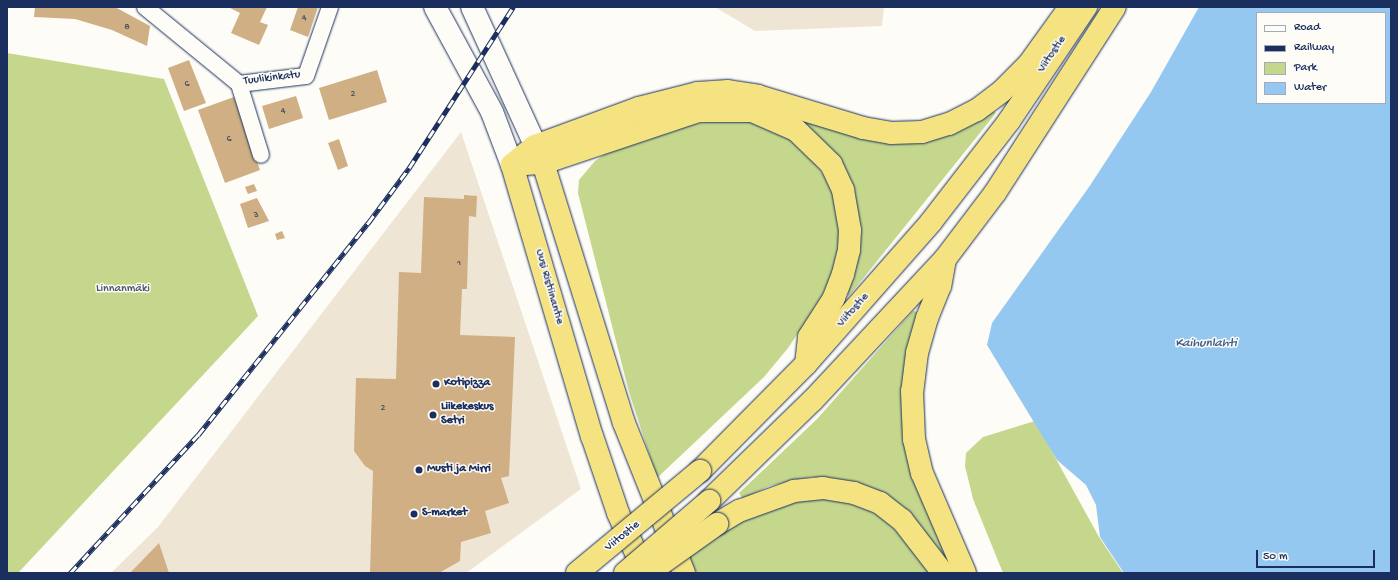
<!DOCTYPE html>
<meta charset="utf-8">
<style>
body{margin:0}
#map{position:relative;width:1398px;height:580px;overflow:hidden;background:#fdfcf7;font-family:"Gochi Hand",sans-serif}
div>[style]{position:absolute}
.built>*{inset:0;background:#efe5d4}
.green>*{inset:0;background:#c5d78c}
.water>*{inset:0;background:#94c8f1}
.building>*{inset:0;background:#cfaf83}
.roads{filter:drop-shadow(0 0 1px #1b2f5e) drop-shadow(0 0 1px #1b2f5e)}
.minor>*{height:16px;margin:-8px;padding:0 8px;transform-origin:8px;border-radius:8px;background:#fdfcf7}
.secondary>*{height:22px;margin:-11px;padding:0 11px;transform-origin:11px;border-radius:11px;background:#fdfcf7}
.trunk>*{height:22px;margin:-11px;padding:0 11px;transform-origin:11px;border-radius:11px;background:#f5e382}
.rail>*{height:4.5px;margin-top:-2.25px;transform-origin:0;background:repeating-linear-gradient(90deg,#fdfcf7 0 9px,#1b2f5e 0 18px);box-sizing:border-box;border-block:1px solid #1b2f5e}
.bridges{filter:drop-shadow(0 0 1px #1b2f5e) drop-shadow(0 0 1px #1b2f5e)}
.trunk-bridge>*{height:22px;margin:-11px;padding:0 11px;transform-origin:11px;border-radius:11px;background:#f5e382}
.dots>*{width:11px;height:11px;translate:-50% -50%;box-sizing:border-box;border:2px solid #fdfcf7;border-radius:50%}
span{translate:-50% -50%;white-space:nowrap;text-align:center;line-height:1.15;-webkit-text-stroke:3px #fdfcf7;paint-order:stroke}
.number-label{font-size:10px;color:#484f67}
.number-label span{-webkit-text-stroke-width:0}
.street-label{font-size:12px;color:#1b2f5e}
.park-label{font-size:12px;color:#46596a}
.poi-label{font-size:12px;color:#1b2f5e;font-weight:700}
.left{translate:0 -50%;text-align:left}
.water-label{font-size:13px;color:#3f5d8a;font-style:italic}
.frame{position:absolute;inset:0;border:8px solid #1b2f5e;pointer-events:none}
.legend{position:absolute;left:1256px;top:12px;width:130px;height:92px;box-sizing:border-box;background:#fdfcf7;border:1px solid #a3aaba;margin:0;padding:5px 7px;list-style:none;font-size:12px;color:#1b2f5e}
.legend li{display:flex;align-items:center;gap:8px;height:20px}
.legend b{width:20px;border:1px solid #a3aaba}
.scale{position:absolute;left:1256px;top:550px;width:119px;height:18px;box-sizing:border-box;border:2px solid #1b2f5e;border-top:0;padding-left:5px;font-size:12px;line-height:14px;white-space:nowrap;color:#1b2f5e;-webkit-text-stroke:3px #fdfcf7;paint-order:stroke}
</style>
<div id="map">
<div class="built">
<i style="clip-path:polygon(715px 7px,884px 7px,882px 26px,755px 31px)"></i>
<i style="clip-path:polygon(461px 132px,581px 489px,466px 573px,111px 573px,158px 527px)"></i>
</div>
<div class="green">
<i style="clip-path:polygon(7px 53px,164px 79px,258px 316px,18px 573px,7px 573px)"></i>
<i style="clip-path:polygon(990px 109px,996px 113px,849px 296px,845px 292px,858px 249px,804px 127px,808px 119px,869px 137px)"></i>
<i style="clip-path:polygon(724px 118px,763px 124px,794px 141px,812px 159px,830px 184px,836px 200px,840px 241px,831px 278px,819px 302px,788px 348px,764px 377px,657px 478px,629px 392px,578px 193px,579px 180px,595px 161px,608px 152px,685px 126px)"></i>
<i style="clip-path:polygon(913px 311px,918px 312px,914px 480px,950px 559px,945px 562px,853px 482px,811px 477px,769px 486px,743px 499px,739px 493px,817px 419px)"></i>
<i style="clip-path:polygon(1035px 421px,1099px 537px,1123px 573px,1003px 573px,973px 499px,965px 466px,966px 453px,983px 437px)"></i>
<i style="clip-path:polygon(830px 497px,869px 510px,884px 519px,903px 537px,931px 573px,697px 573px,686px 555px,730px 526px,790px 501px)"></i>
</div>
<div class="water">
<i style="clip-path:polygon(evenodd,1199px 7px,1391px 7px,1391px 573px,1124px 573px,1100px 537px,1096px 505px,1086px 485px,1057px 460px,987px 345px,992px 323px,1089px 187px,1151px 92px,1199px 7px,1257px 13px,1385px 13px,1385px 103px,1257px 103px,1257px 13px)"></i>
</div>
<div class="building">
<i style="clip-path:polygon(35px 7px,115px 7px,150px 26px,147px 46px,112px 30px,75px 19px,34px 17px)"></i>
<i style="clip-path:polygon(228px 7px,267px 7px,260px 22px,268px 25px,259px 45px,231px 33px,240px 13px)"></i>
<i style="clip-path:polygon(298px 7px,318px 7px,308px 37px,290px 30px)"></i>
<i style="clip-path:polygon(189px 60px,206px 103px,184px 111px,168px 68px)"></i>
<i style="clip-path:polygon(377px 70px,387px 102px,329px 120px,319px 88px)"></i>
<i style="clip-path:polygon(296px 96px,303px 118px,269px 129px,262px 106px)"></i>
<i style="clip-path:polygon(234px 97px,260px 170px,225px 183px,198px 110px)"></i>
<i style="clip-path:polygon(339px 139px,348px 166px,338px 170px,328px 143px)"></i>
<i style="clip-path:polygon(254px 184px,257px 191px,248px 194px,245px 187px)"></i>
<i style="clip-path:polygon(464px 195px,477px 196px,476px 217px,469px 216px,467px 289px,462px 289px,460px 335px,515px 337px,509px 476px,501px 478px,509px 503px,485px 511px,491px 533px,461px 542px,460px 561px,439px 573px,370px 573px,373px 471px,365px 466px,354px 451px,356px 378px,396px 379px,399px 272px,421px 273px,424px 197px,464px 199px)"></i>
<i style="clip-path:polygon(257px 198px,269px 221px,248px 228px,240px 204px)"></i>
<i style="clip-path:polygon(282px 231px,285px 238px,277px 240px,275px 234px)"></i>
<i style="clip-path:polygon(159px 543px,169px 573px,130px 573px)"></i>
</div>
<div class="roads">
<div class="minor">
<i style="left:145px;top:7px;width:122px;rotate:39.3deg"></i>
<i style="left:239px;top:84px;width:67px;rotate:-6.8deg"></i>
<i style="left:306px;top:76px;width:73px;rotate:-70.8deg"></i>
<i style="left:239px;top:84px;width:74px;rotate:72.8deg"></i>
</div>
<div class="secondary">
<i style="left:435px;top:7px;width:119px;rotate:61.5deg"></i>
<i style="left:492px;top:112px;width:57px;rotate:69.3deg"></i>
<i style="left:472px;top:7px;width:170px;rotate:65.4deg"></i>
</div>
<div class="trunk">
<i style="left:543px;top:163px;width:272px;rotate:72.7deg"></i>
<i style="left:624px;top:423px;width:162px;rotate:68.2deg"></i>
<i style="left:512px;top:165px;width:30px;rotate:-40deg"></i>
<i style="left:535px;top:146px;width:111px;rotate:-20.1deg"></i>
<i style="left:639px;top:108px;width:61px;rotate:-14.3deg"></i>
<i style="left:698px;top:93px;width:30px;rotate:-4deg"></i>
<i style="left:728px;top:91px;width:30px;rotate:9deg"></i>
<i style="left:758px;top:96px;width:110px;rotate:16.9deg"></i>
<i style="left:863px;top:128px;width:28px;rotate:10deg"></i>
<i style="left:891px;top:133px;width:31px;rotate:-2deg"></i>
<i style="left:922px;top:132px;width:28px;rotate:-17deg"></i>
<i style="left:949px;top:124px;width:31px;rotate:-27deg"></i>
<i style="left:977px;top:110px;width:31px;rotate:-37deg"></i>
<i style="left:1002px;top:91px;width:38px;rotate:-45deg"></i>
<i style="left:1029px;top:64px;width:70px;rotate:-54.3deg"></i>
<i style="left:512px;top:165px;width:31px;rotate:-4deg"></i>
<i style="left:543px;top:163px;width:163px;rotate:-18.5deg"></i>
<i style="left:698px;top:111px;width:54px"></i>
<i style="left:752px;top:111px;width:48px;rotate:23.4deg"></i>
<i style="left:796px;top:130px;width:49px;rotate:44.2deg"></i>
<i style="left:831px;top:164px;width:29px;rotate:65deg"></i>
<i style="left:843px;top:190px;width:41px;rotate:80.1deg"></i>
<i style="left:850px;top:230px;width:20px;rotate:93deg"></i>
<i style="left:849px;top:250px;width:25px;rotate:104deg"></i>
<i style="left:843px;top:274px;width:26px;rotate:111deg"></i>
<i style="left:834px;top:298px;width:46px;rotate:122.7deg"></i>
<i style="left:809px;top:337px;width:27px;rotate:96deg"></i>
<i style="left:512px;top:165px;width:283px;rotate:73.6deg"></i>
<i style="left:592px;top:436px;width:81px;rotate:71.3deg"></i>
<i style="left:618px;top:513px;width:66px;rotate:65.8deg"></i>
<i style="left:945px;top:259px;width:27px;rotate:100deg"></i>
<i style="left:940px;top:286px;width:35px;rotate:112deg"></i>
<i style="left:927px;top:318px;width:36px;rotate:106deg"></i>
<i style="left:917px;top:353px;width:38px;rotate:97deg"></i>
<i style="left:912px;top:391px;width:48px;rotate:87.6deg"></i>
<i style="left:914px;top:439px;width:35px;rotate:77deg"></i>
<i style="left:922px;top:473px;width:109px;rotate:66.7deg"></i>
<i style="left:700px;top:471px;width:151px;rotate:-45.3deg"></i>
<i style="left:806px;top:364px;width:189px;rotate:-48.6deg"></i>
<i style="left:931px;top:222px;width:128px;rotate:-52.3deg"></i>
<i style="left:1009px;top:121px;width:138px;rotate:-56deg"></i>
<i style="left:709px;top:501px;width:145px;rotate:-44.2deg"></i>
<i style="left:813px;top:400px;width:193px;rotate:-46.9deg"></i>
<i style="left:945px;top:259px;width:83px;rotate:-52.9deg"></i>
<i style="left:995px;top:193px;width:221px;rotate:-57.2deg"></i>
<i style="left:717px;top:524px;width:26px;rotate:-31deg"></i>
<i style="left:739px;top:511px;width:59px;rotate:-20deg"></i>
<i style="left:794px;top:491px;width:29px;rotate:-6deg"></i>
<i style="left:823px;top:488px;width:31px;rotate:9deg"></i>
<i style="left:854px;top:493px;width:28px;rotate:21deg"></i>
<i style="left:880px;top:503px;width:28px;rotate:38deg"></i>
<i style="left:902px;top:520px;width:67px;rotate:52.3deg"></i>
</div>
</div>
<div class="rail">
<i style="left:70px;top:573px;width:188px;rotate:-47.2deg"></i>
<i style="left:198px;top:435px;width:272px;rotate:-51.3deg"></i>
<i style="left:368px;top:223px;width:69px;rotate:-53.3deg"></i>
<i style="left:409px;top:168px;width:192px;rotate:-57.1deg"></i>
</div>
<div class="bridges">
<div class="trunk-bridge">
<i style="left:577px;top:573px;width:160px;rotate:-39.7deg"></i>
<i style="left:625px;top:573px;width:111px;rotate:-40.6deg"></i>
<i style="left:648px;top:573px;width:85px;rotate:-35.4deg"></i>
</div>
</div>
<div class="dots">
<i style="left:436px;top:384px;background:#1b2f5e"></i>
<i style="left:433px;top:415px;background:#1b2f5e"></i>
<i style="left:419px;top:470px;background:#1b2f5e"></i>
<i style="left:414px;top:514px;background:#1b2f5e"></i>
</div>
<div class="number-label">
<span style="left:304px;top:19px">4</span>
<span style="left:127px;top:28px">8</span>
<span style="left:187px;top:85px">6</span>
<span style="left:353px;top:95px">2</span>
<span style="left:283px;top:112px">4</span>
<span style="left:229px;top:140px">6</span>
<span style="left:256px;top:216px">3</span>
<span style="left:459px;top:264px">1</span>
<span style="left:383px;top:409px">2</span>
</div>
<div class="street-label">
<span style="left:1053px;top:55px;rotate:-56deg">Viitostie</span>
<span style="left:272px;top:79px;rotate:-7deg">Tuulikinkatu</span>
<span style="left:548px;top:287px;rotate:74deg">Uusi Ristiinantie</span>
<span style="left:854px;top:311px;rotate:-48deg">Viitostie</span>
<span style="left:623px;top:537px;rotate:-39deg">Viitostie</span>
</div>
<div class="park-label">
<span style="left:123px;top:290px">Linnanmäki</span>
</div>
<div class="poi-label">
<span class="left" style="left:444px;top:384px">Kotipizza</span>
<span class="left" style="left:441px;top:415px">Liikekeskus<br>Setri</span>
<span class="left" style="left:427px;top:470px">Musti ja Mirri</span>
<span class="left" style="left:422px;top:514px">S-market</span>
</div>
<div class="water-label">
<span style="left:1206px;top:344px">Kaihunlahti</span>
</div>
<div class="frame"></div>
<ul class="legend">
<li><b style="height:5px;background:#fdfcf7"></b>Road</li>
<li><b style="height:5px;background:#1b2f5e"></b>Railway</li>
<li><b style="height:11px;background:#c5d78c"></b>Park</li>
<li><b style="height:11px;background:#94c8f1"></b>Water</li>
</ul>
<div class="scale">50 m</div>
</div>
